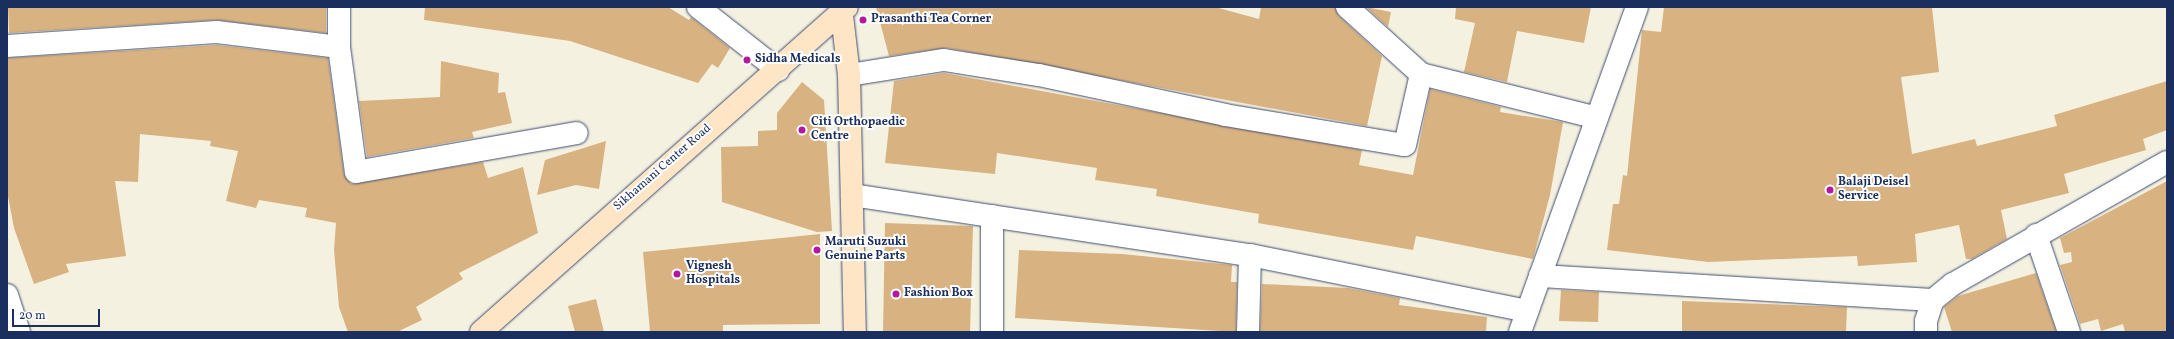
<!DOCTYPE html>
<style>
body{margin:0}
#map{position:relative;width:2174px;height:339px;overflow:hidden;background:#f5f1e1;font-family:Vollkorn,serif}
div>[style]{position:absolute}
.building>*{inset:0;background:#d9b281}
.roads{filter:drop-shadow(0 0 1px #3c4c72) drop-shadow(0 0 1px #3c4c72)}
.street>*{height:22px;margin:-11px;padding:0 11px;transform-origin:11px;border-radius:11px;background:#fff}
.secondary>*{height:22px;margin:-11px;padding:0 11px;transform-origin:11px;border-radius:11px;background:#fde5c5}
.dots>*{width:11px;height:11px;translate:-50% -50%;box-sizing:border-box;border:2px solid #fff;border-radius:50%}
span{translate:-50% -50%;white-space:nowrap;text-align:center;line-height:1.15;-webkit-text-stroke:4px #fff;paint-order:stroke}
.poi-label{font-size:12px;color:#1b2f5e;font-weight:700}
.left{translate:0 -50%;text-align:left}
.street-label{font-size:12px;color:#1b2f5e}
.frame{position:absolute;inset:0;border:8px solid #1b2f5e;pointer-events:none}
.scale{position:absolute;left:12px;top:309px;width:88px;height:18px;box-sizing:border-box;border:2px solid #1b2f5e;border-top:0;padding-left:5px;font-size:12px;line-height:14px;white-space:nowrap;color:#1b2f5e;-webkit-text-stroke:3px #fff;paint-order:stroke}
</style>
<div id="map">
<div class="building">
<i style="clip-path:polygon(8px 7px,326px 7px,326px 33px,216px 20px,9px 33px)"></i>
<i style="clip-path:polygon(425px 7px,668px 7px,689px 20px,691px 17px,730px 48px,718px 68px,712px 64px,698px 83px,570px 41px,424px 20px)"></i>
<i style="clip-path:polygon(876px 7px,1215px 7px,1259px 19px,1261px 7px,1335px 7px,1339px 16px,1382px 56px,1367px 126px,946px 48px,889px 56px)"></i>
<i style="clip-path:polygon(1366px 7px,1391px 12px,1388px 27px)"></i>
<i style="clip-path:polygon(1456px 7px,1591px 7px,1584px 43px,1517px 31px,1507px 82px,1464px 72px,1475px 23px,1455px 19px)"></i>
<i style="clip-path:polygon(1664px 7px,1932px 7px,1939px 72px,1901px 77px,1912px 154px,1975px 139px,1977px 146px,2057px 126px,2054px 115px,2167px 81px,2167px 130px,2143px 139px,2146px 150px,2064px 174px,2069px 193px,2001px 210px,2007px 239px,1972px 259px,1966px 259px,1959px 225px,1915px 234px,1917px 262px,1858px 266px,1857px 256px,1708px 262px,1607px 250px,1613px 204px,1619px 204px,1623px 175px,1627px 176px,1642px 30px,1661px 32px)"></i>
<i style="clip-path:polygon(217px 45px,328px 58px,344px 174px,351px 184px,483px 162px,488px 178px,523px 167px,538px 233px,459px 273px,463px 279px,416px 307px,422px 320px,397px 332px,348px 332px,339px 307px,334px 250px,336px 223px,305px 217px,307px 208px,259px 200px,256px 208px,226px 201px,238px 151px,210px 146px,211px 141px,140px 134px,138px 182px,115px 181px,126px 256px,66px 264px,69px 272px,34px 284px,14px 228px,7px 191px,7px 58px)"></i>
<i style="clip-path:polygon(441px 61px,499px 73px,498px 93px,505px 92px,512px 123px,472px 132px,474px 138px,367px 157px,359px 101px,440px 97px)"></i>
<i style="clip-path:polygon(944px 73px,1362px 150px,1359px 165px,1413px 175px,1430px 89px,1501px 107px,1500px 112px,1563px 122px,1550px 195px,1533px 259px,1416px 236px,1413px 250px,1258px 223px,1259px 214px,1156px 196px,1157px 189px,1095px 180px,1097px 168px,997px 153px,995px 174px,885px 163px,894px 81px)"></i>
<i style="clip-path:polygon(802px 82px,824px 100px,832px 231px,817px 232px,722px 202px,721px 147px,758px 146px,758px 131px,777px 130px,777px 113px)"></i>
<i style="clip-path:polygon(606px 141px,599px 189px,576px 185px,537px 195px,545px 160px)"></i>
<i style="clip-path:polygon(2167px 181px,2167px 332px,2125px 332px,2123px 324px,2101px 331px,2098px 319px,2080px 324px,2060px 265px,2072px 262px,2071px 252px,2064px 253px,2060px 238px)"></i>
<i style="clip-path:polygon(885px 223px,973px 226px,970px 332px,883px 332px)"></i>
<i style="clip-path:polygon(820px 234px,820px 324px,723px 325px,723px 332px,650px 332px,643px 252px)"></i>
<i style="clip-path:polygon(1019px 250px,1122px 254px,1232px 265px,1231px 282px,1237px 282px,1236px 332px,1015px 318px)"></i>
<i style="clip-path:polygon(2036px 273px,2056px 331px,1952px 332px,1944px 307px,1958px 296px)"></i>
<i style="clip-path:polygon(1262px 284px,1348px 288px,1400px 298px,1399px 305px,1487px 317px,1486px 332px,1260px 332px)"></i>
<i style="clip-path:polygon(1561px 290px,1599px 292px,1598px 322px,1559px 321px)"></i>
<i style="clip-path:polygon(596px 299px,604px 332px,575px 332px,568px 306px)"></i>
<i style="clip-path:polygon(1682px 301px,1847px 307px,1846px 332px,1682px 332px)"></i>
</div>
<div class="roads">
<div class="street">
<i style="left:339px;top:7px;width:40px;rotate:90deg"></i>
<i style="left:339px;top:47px;width:126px;rotate:82.3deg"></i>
<i style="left:356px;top:172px;width:224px;rotate:-10deg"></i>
<i style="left:698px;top:7px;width:102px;rotate:38.2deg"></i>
<i style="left:7px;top:46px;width:210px;rotate:-3.8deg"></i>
<i style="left:217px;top:32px;width:123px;rotate:7deg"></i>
<i style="left:1421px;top:74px;width:181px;rotate:14deg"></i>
<i style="left:849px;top:75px;width:96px;rotate:-9deg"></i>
<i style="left:944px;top:60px;width:96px;rotate:9deg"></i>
<i style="left:1039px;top:75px;width:190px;rotate:12.1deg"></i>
<i style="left:1225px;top:115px;width:182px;rotate:9.5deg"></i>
<i style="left:1405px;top:145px;width:73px;rotate:-77.3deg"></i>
<i style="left:1421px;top:74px;width:100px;rotate:-137.8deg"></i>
<i style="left:852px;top:195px;width:402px;rotate:8.6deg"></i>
<i style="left:1250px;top:255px;width:77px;rotate:91.5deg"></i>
<i style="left:2036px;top:235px;width:102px;rotate:71.2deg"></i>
<i style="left:1250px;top:255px;width:283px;rotate:11.4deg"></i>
<i style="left:1540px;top:276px;width:394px;rotate:3.5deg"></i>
<i style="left:7px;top:295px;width:39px;rotate:72deg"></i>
<i style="left:992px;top:332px;width:116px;rotate:-90deg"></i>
<i style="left:1520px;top:332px;width:345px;rotate:-70.2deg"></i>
<i style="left:1926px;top:332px;width:11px;rotate:-90deg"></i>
<i style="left:1926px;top:321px;width:22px;rotate:-72deg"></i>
<i style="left:1933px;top:300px;width:26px;rotate:-39deg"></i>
<i style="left:1953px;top:284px;width:246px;rotate:-29.7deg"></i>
</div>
<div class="secondary">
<i style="left:841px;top:7px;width:68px;rotate:83.3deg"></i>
<i style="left:849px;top:75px;width:257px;rotate:88.7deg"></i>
<i style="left:481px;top:332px;width:489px;rotate:-41.6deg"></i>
</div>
</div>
<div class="dots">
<i style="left:863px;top:20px;background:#b5179e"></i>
<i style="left:747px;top:60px;background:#b5179e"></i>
<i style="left:802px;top:130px;background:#b5179e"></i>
<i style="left:1830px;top:190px;background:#b5179e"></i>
<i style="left:817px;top:250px;background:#b5179e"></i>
<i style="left:677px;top:274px;background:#b5179e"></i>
<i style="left:896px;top:294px;background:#b5179e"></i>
</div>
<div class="poi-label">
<span class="left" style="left:871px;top:20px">Prasanthi Tea Corner</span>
<span class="left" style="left:755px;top:60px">Sidha Medicals</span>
<span class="left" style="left:811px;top:130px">Citi Orthopaedic<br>Centre</span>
<span class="left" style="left:1838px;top:190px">Balaji Deisel<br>Service</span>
<span class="left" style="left:825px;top:250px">Maruti Suzuki<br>Genuine Parts</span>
<span class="left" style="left:686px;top:274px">Vignesh<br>Hospitals</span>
<span class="left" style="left:904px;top:294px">Fashion Box</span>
</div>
<div class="street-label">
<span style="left:663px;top:168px;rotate:-41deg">Sikhamani Center Road</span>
</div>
<div class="frame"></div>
<div class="scale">20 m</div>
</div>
